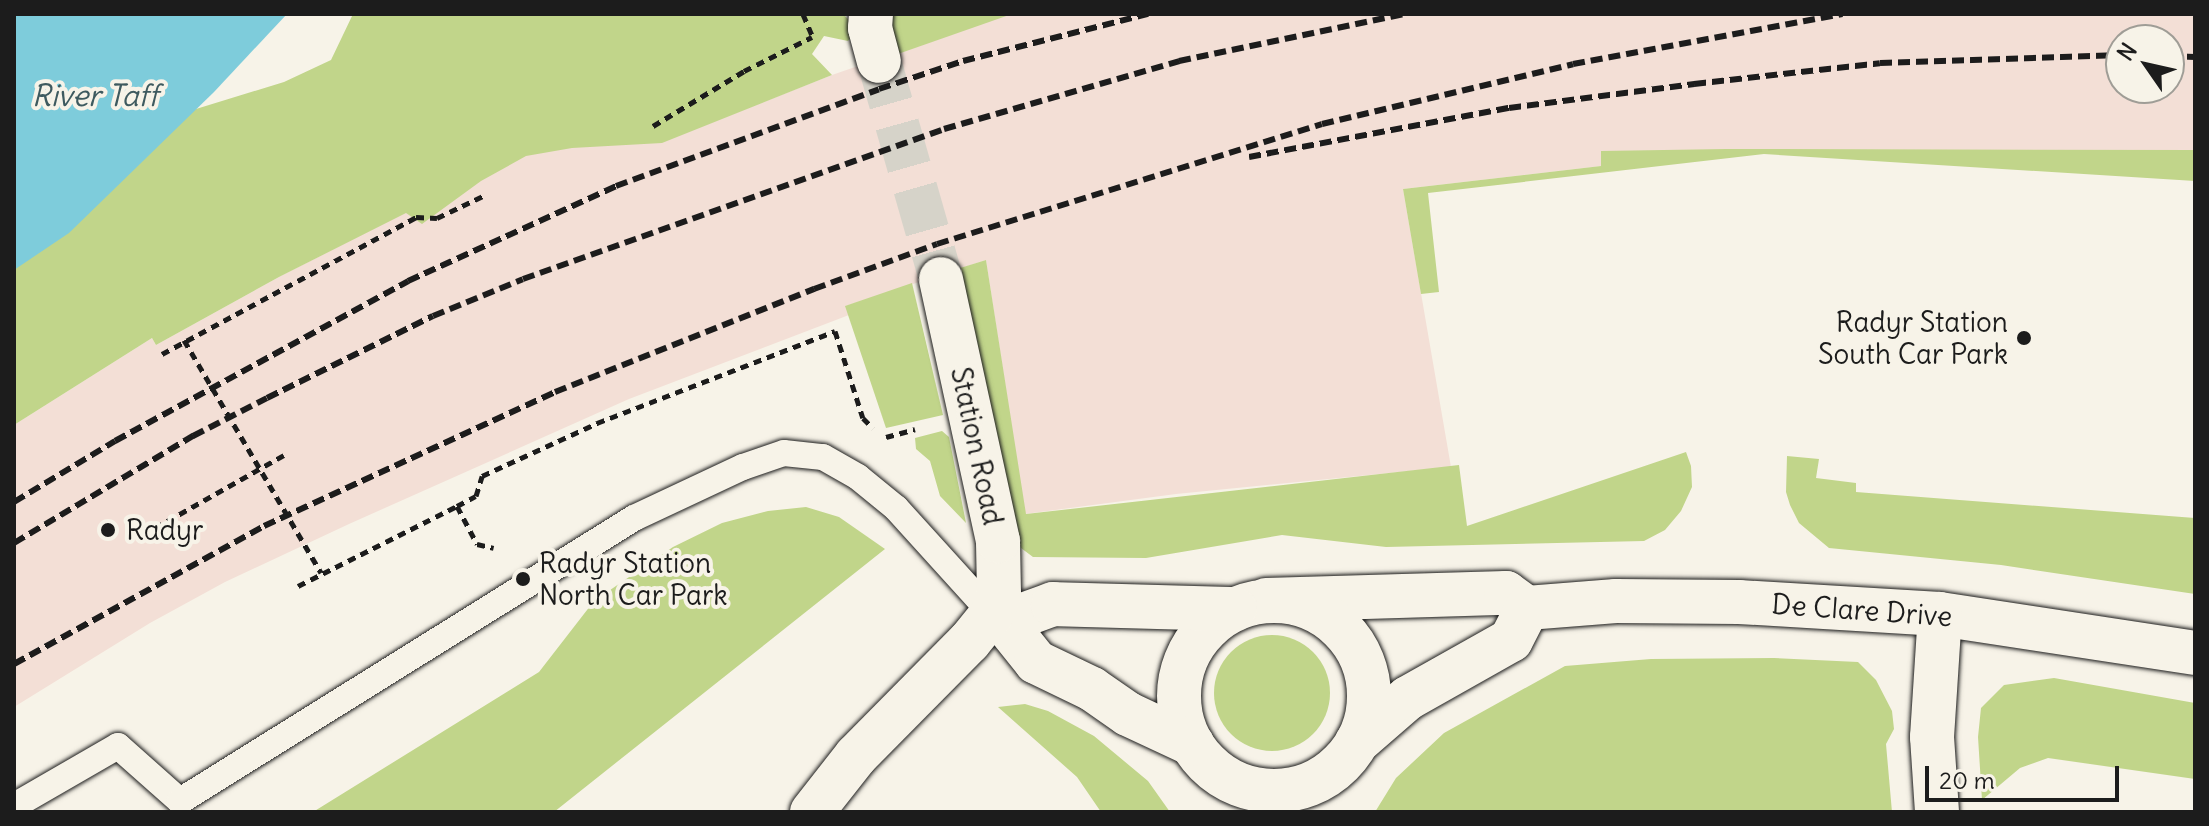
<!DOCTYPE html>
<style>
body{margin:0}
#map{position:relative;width:2209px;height:826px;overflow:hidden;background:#f7f3e8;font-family:Delius,sans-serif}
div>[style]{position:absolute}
.built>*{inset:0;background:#f3dfd6}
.green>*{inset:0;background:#c1d58a}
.round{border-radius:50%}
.water>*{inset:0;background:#7eccdb}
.minor-tunnel>*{height:44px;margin-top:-22px;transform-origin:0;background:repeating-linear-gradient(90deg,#d6d3c9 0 44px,transparent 0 66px)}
.path>*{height:5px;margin-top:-2.5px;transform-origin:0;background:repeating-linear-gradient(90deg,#1c1c1c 0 8px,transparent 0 14px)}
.roads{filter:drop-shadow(0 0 2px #1c1c1c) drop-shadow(0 0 2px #1c1c1c)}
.service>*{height:26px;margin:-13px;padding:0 13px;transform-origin:13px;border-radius:13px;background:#f7f3e8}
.minor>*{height:44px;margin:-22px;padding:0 22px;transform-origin:22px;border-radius:22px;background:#f7f3e8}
.minor>.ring{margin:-22px;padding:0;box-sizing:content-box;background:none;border:44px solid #f7f3e8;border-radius:50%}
.rail>*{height:6px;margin-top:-3px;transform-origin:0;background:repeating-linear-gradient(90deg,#1c1c1c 0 12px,transparent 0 18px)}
.path-bridge>*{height:5px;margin-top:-2.5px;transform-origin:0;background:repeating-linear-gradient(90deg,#1c1c1c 0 8px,transparent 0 14px)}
.dots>*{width:22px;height:22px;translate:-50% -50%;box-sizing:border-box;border:4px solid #f7f3e8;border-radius:50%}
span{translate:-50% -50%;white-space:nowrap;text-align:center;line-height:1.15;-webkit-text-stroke:8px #f7f3e8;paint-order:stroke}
.poi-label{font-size:28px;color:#1c1c1c}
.right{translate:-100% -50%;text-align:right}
.left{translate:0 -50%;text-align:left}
.street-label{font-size:28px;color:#1c1c1c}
.water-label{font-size:30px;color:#3e5a5f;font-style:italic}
.frame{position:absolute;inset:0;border:16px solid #1c1c1c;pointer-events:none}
.north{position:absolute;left:2105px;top:24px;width:80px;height:80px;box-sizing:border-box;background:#f7f3e8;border:2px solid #9f9d96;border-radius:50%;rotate:304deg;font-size:22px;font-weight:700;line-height:32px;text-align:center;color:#1c1c1c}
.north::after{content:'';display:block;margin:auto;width:28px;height:36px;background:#1c1c1c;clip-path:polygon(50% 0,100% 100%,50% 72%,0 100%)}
.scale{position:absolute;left:1925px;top:766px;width:194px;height:36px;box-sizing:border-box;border:4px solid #1c1c1c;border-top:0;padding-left:10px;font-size:24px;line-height:28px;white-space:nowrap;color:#1c1c1c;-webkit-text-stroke:6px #f7f3e8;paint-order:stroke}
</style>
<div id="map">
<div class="built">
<i style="clip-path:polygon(evenodd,1008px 14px,2195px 14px,2195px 150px,1602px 151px,1601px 166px,1403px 189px,1451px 467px,1176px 494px,1025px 514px,986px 260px,846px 306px,849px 315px,629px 399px,349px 524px,225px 582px,150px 623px,14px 707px,14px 425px,152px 338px,156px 345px,279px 277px,639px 92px,662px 142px,832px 75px,1008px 14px,2121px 40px,2169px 40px,2169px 88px,2121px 88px,2121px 40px)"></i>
</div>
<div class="green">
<i style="clip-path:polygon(353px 14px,843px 14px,858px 29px,848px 41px,824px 36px,812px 54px,832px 75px,662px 143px,572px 148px,526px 156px,481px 181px,422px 224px,406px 213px,279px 277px,156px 345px,152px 338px,14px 425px,14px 201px,196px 109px,284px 82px,331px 60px)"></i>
<i style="clip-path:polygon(894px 14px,1012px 14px,895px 55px,888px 30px)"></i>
<i style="clip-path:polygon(1726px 149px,2195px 150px,2195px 181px,1764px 154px,1428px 193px,1439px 292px,1421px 294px,1403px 189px,1601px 166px,1601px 151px)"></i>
<i style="clip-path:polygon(986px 260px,1026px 514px,1459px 465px,1467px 526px,1686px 452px,1691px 466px,1692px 487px,1681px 511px,1665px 530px,1644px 541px,1386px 547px,1282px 535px,1146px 558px,1033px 557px,1021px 548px,1013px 526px,957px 269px)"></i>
<i style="clip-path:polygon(912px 283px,943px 415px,886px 428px,845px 306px)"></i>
<i style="clip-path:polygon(942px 431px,949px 437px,966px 523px,940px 496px,930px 461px,916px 449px,915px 438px)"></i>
<i style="clip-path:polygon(1787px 456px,1819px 459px,1816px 478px,1856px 483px,1856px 492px,2195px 518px,2195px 594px,2001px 565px,1829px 548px,1799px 523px,1790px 505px,1786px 492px)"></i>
<i style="clip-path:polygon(806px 507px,839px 517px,885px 549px,554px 812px,313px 812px,539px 672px,594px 601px,673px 547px,722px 523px,768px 511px)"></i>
<i class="round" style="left:1214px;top:635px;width:116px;height:116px"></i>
<i style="clip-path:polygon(1774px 658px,1858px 662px,1876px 680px,1892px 711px,1894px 729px,1886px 744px,1892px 812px,1375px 812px,1396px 778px,1444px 733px,1565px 666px,1651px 659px)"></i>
<i style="clip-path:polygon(2054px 678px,2195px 703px,2195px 779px,2048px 758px,2020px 768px,1982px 800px,1978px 737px,1981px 708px,2004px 685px)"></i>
<i style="clip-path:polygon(1025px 704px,1048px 711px,1094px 736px,1148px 781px,1170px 812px,1101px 812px,1077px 777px,998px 707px)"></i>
</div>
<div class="water">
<i style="clip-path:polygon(14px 14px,287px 14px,214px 92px,69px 233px,14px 270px)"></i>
</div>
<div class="minor-tunnel">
<i style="left:879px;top:61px;width:227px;rotate:74.1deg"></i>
</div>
<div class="path">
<i style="left:803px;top:14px;width:23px;rotate:67deg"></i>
<i style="left:653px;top:126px;width:106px;rotate:-31.1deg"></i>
<i style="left:744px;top:71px;width:76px;rotate:-26.6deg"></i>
<i style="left:162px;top:354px;width:289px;rotate:-28.3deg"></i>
<i style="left:416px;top:217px;width:21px;rotate:3deg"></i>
<i style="left:437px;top:218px;width:55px;rotate:-25.6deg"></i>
<i style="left:886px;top:437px;width:30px;rotate:-15deg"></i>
<i style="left:457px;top:506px;width:21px;rotate:-28deg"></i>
<i style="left:476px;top:496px;width:21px;rotate:-73deg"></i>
<i style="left:482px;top:476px;width:127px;rotate:-24.7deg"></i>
<i style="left:597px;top:423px;width:255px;rotate:-21.1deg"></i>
<i style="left:835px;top:331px;width:91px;rotate:72.2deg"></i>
<i style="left:863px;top:418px;width:14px;rotate:45deg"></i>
<i style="left:155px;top:528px;width:148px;rotate:-29.5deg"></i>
<i style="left:298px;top:586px;width:178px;rotate:-26.7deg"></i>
<i style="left:457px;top:506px;width:43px;rotate:62.2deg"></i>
<i style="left:477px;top:544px;width:17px;rotate:13deg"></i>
</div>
<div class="roads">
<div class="service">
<i style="left:14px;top:806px;width:120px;rotate:-30deg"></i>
<i style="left:118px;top:746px;width:83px;rotate:41.6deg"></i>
<i style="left:180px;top:801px;width:535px;rotate:-31.94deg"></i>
<i style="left:634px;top:518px;width:120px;rotate:-25.1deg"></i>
<i style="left:743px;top:467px;width:43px;rotate:-18.9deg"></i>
<i style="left:784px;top:453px;width:39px;rotate:6deg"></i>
<i style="left:823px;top:457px;width:40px;rotate:29.7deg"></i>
<i style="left:858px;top:477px;width:49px;rotate:39.2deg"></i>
<i style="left:896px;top:508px;width:143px;rotate:47.8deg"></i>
</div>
<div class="minor">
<i style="left:871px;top:14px;width:14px;rotate:94deg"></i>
<i style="left:870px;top:28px;width:34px;rotate:75deg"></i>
<i style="left:1266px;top:600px;width:240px;rotate:-1.7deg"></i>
<i style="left:1506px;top:593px;width:26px;rotate:36deg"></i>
<i style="left:1527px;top:608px;width:89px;rotate:-4.5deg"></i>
<i style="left:1616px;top:601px;width:123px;rotate:0.5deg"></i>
<i style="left:1739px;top:602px;width:201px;rotate:3.4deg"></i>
<i style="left:1940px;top:614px;width:258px;rotate:8.7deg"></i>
<i class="ring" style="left:1179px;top:601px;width:146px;height:146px"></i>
<i style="left:992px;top:614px;width:14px;rotate:34deg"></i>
<i style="left:1004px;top:622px;width:51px;rotate:51.3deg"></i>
<i style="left:1036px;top:662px;width:62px;rotate:25.7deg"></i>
<i style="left:1092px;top:689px;width:44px;rotate:34.8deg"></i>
<i style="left:1128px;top:714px;width:71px;rotate:25.1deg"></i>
<i style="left:1004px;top:622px;width:52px;rotate:-20.2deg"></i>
<i style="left:1053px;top:604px;width:182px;rotate:1.6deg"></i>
<i style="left:1357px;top:742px;width:67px;rotate:-40.8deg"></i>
<i style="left:1408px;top:698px;width:118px;rotate:-29.4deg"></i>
<i style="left:1511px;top:640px;width:36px;rotate:-63deg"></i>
<i style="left:812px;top:812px;width:71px;rotate:-51.8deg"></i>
<i style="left:856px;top:756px;width:161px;rotate:-45.3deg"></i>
<i style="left:969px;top:642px;width:36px;rotate:-51deg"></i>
<i style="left:992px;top:614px;width:21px;rotate:-71deg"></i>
<i style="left:999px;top:594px;width:53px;rotate:-91.1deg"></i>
<i style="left:998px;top:541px;width:268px;rotate:-102.3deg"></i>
<i style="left:1937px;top:812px;width:75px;rotate:-93.8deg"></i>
<i style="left:1932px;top:737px;width:123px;rotate:-86.3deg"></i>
</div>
</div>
<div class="rail">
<i style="left:2169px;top:56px;width:26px;rotate:2deg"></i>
<i style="left:1249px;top:157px;width:265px;rotate:-10.7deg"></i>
<i style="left:1509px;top:108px;width:187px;rotate:-7.4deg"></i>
<i style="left:1694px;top:84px;width:187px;rotate:-6.4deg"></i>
<i style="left:1880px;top:63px;width:241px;rotate:-1.9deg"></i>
<i style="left:14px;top:502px;width:118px;rotate:-31.1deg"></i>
<i style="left:115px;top:441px;width:334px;rotate:-28.6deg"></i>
<i style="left:408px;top:281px;width:229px;rotate:-24.5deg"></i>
<i style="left:616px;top:186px;width:280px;rotate:-20.2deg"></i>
<i style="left:879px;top:89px;width:89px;rotate:-18.4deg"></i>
<i style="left:963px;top:61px;width:191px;rotate:-14.3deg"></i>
<i style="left:14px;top:543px;width:209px;rotate:-30.9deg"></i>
<i style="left:193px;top:436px;width:83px;rotate:-27.2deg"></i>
<i style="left:267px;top:398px;width:185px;rotate:-26.3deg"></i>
<i style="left:433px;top:316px;width:97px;rotate:-22.3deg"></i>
<i style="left:523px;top:279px;width:447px;rotate:-19.6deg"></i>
<i style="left:944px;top:129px;width:245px;rotate:-16.1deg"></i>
<i style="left:1179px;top:61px;width:230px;rotate:-11.8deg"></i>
<i style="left:14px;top:664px;width:286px;rotate:-28.9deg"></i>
<i style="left:264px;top:526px;width:320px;rotate:-24.7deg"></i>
<i style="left:555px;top:392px;width:279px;rotate:-21.7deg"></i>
<i style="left:814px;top:289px;width:131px;rotate:-20.1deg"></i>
<i style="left:937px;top:244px;width:403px;rotate:-17.3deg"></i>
<i style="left:1322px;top:124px;width:258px;rotate:-13.4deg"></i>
<i style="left:1573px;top:64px;width:274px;rotate:-10.5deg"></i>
</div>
<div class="path-bridge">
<i style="left:184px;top:340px;width:270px;rotate:59.5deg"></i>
</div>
<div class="dots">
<i style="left:2024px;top:338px;background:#1c1c1c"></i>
<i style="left:108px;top:530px;background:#1c1c1c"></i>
<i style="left:523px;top:579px;background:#1c1c1c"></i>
</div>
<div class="poi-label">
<span class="right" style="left:2008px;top:338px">Radyr Station<br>South Car Park</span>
<span class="left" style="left:126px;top:530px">Radyr</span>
<span class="left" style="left:539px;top:579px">Radyr Station<br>North Car Park</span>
</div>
<div class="street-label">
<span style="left:977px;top:446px;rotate:78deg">Station Road</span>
<span style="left:1862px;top:610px;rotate:4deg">De Clare Drive</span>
</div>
<div class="water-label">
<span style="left:95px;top:95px">River Taff</span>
</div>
<div class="frame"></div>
<div class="north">N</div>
<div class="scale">20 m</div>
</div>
